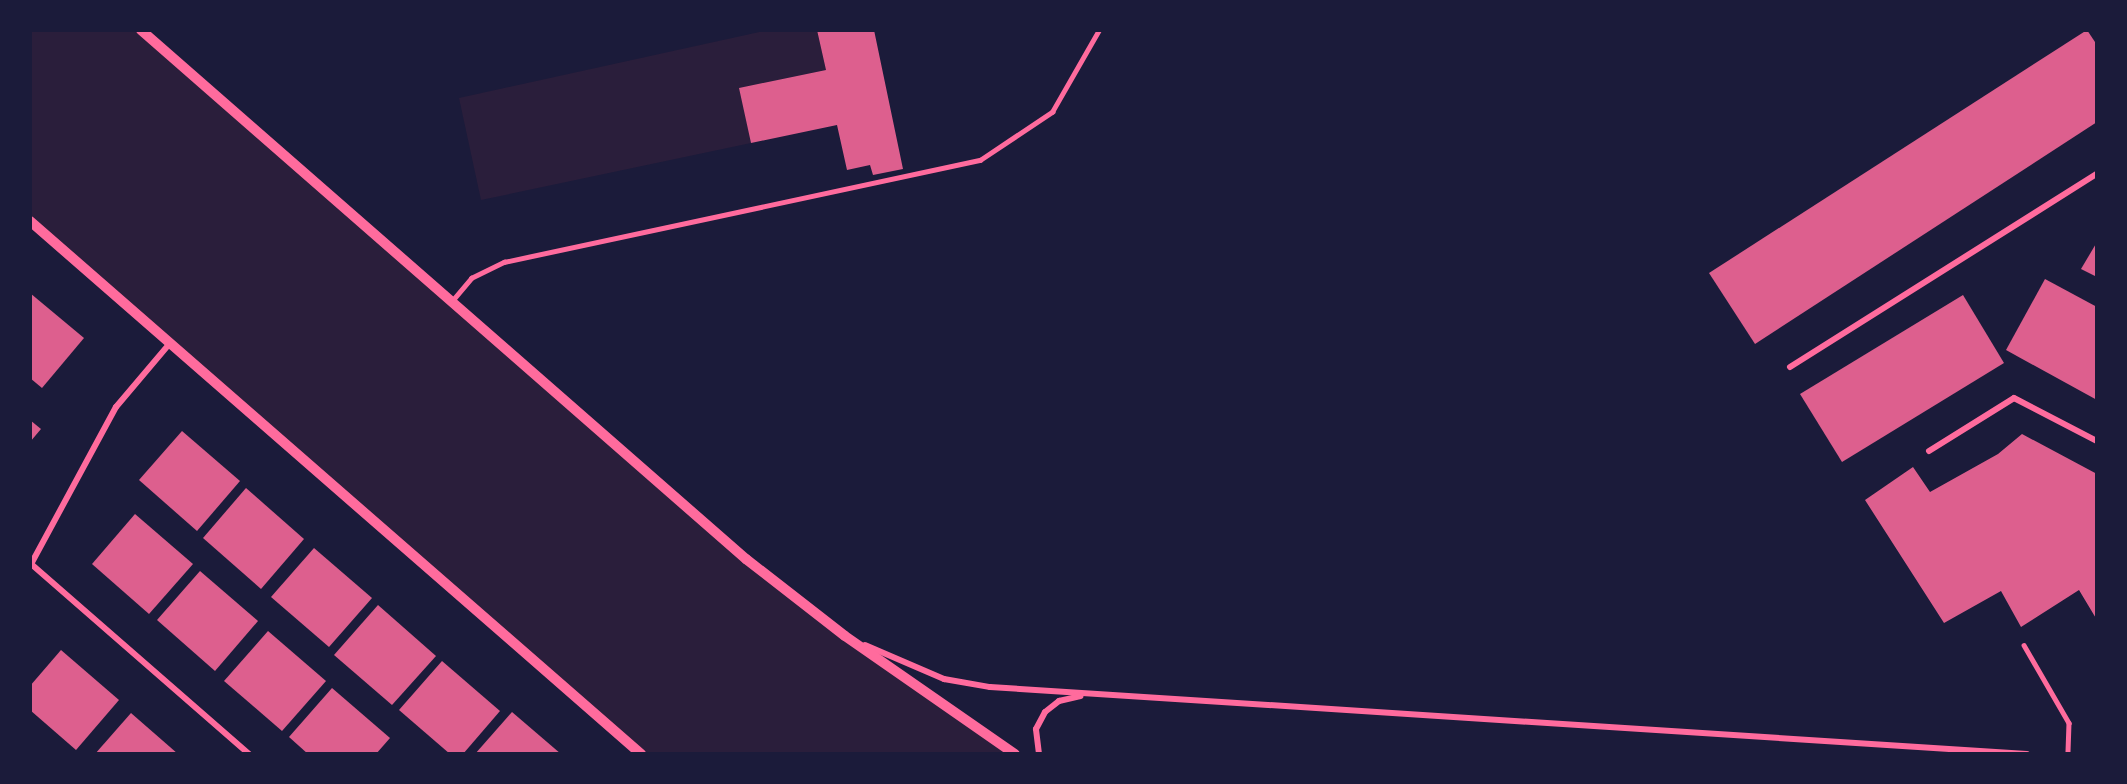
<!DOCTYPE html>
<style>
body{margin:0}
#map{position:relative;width:2127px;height:784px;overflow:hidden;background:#1b1b3a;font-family:Karla,sans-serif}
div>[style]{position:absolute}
.green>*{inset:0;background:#2a1e3b}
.building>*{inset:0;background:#dd5f8e}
.service>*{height:4.5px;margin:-2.25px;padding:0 2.25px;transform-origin:2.25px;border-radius:2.25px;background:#ff6b9d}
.minor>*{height:6px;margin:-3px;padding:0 3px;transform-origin:3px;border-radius:3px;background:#ff6b9d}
.tertiary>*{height:10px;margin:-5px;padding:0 5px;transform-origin:5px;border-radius:5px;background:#ff6b9d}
span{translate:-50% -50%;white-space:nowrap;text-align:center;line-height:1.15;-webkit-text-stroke:5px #1b1b3a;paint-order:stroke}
.frame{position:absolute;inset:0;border:32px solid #1b1b3a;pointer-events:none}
</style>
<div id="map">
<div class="green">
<i style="clip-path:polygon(30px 30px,141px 30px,746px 559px,1015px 754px,638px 754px,30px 221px)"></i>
<i style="clip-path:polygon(769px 30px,817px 30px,826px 70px,740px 88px,751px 143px,481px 200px,459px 98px)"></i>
</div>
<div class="building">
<i style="clip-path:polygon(817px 30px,874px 30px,903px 169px,873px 175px,870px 165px,847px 170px,837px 125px,751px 143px,739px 88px,826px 70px)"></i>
<i style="clip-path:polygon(2087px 30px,2097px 45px,2097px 122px,1755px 344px,1709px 273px)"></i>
<i style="clip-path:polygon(2097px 242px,2097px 277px,2081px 269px)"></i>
<i style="clip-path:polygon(2045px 279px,2097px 307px,2097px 400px,2006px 350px)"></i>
<i style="clip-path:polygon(30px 293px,84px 338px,42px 388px,30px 378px)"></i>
<i style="clip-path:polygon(1963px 295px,2004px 363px,1842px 462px,1800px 394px)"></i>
<i style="clip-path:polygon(30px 420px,41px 429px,30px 442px)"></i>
<i style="clip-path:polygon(182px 431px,240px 481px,197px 531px,139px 480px)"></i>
<i style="clip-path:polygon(2022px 434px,2097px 474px,2097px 620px,2079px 590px,2021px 627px,2001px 591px,1944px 623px,1865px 500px,1913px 467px,1930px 492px,1998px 454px)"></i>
<i style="clip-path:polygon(246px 488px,304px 539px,261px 589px,203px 538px)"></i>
<i style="clip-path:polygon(135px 514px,193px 564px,149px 614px,92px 564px)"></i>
<i style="clip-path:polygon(314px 548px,372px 598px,329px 647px,271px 597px)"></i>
<i style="clip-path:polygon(200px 571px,258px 621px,215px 671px,157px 620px)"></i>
<i style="clip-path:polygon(378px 605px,436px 656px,392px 705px,334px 655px)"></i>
<i style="clip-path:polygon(268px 631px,326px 681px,282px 731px,224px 681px)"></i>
<i style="clip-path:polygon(61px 650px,119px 700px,76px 750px,30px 710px,30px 686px)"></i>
<i style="clip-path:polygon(442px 661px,500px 711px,463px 754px,450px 754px,399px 710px)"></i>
<i style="clip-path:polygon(332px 688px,390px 738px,376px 754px,308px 754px,289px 737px)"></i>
<i style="clip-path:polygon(512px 712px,561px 754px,475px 754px)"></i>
<i style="clip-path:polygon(131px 713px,178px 754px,95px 754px)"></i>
</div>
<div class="service">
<i style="left:452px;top:301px;width:30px;rotate:-50deg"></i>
<i style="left:471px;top:278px;width:37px;rotate:-26deg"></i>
<i style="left:504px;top:262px;width:487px;rotate:-12.1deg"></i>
<i style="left:980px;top:160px;width:87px;rotate:-33.7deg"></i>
<i style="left:1052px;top:112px;width:95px;rotate:-60.2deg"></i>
<i style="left:2024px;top:645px;width:90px;rotate:60deg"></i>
<i style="left:2069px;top:723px;width:31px;rotate:92deg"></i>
</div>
<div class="minor">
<i style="left:1790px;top:367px;width:363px;rotate:-32.2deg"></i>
<i style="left:1929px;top:451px;width:100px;rotate:-31.9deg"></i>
<i style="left:2014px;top:398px;width:93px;rotate:27.4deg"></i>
<i style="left:30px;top:563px;width:291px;rotate:41.1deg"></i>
<i style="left:30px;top:566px;width:181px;rotate:-61.6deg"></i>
<i style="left:116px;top:407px;width:84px;rotate:-49.8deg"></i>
<i style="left:865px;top:645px;width:86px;rotate:23.3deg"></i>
<i style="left:944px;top:679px;width:47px;rotate:9.9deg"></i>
<i style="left:990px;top:687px;width:1039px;rotate:3.7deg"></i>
<i style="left:1039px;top:754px;width:25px;rotate:-97deg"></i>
<i style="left:1036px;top:729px;width:19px;rotate:-62deg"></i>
<i style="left:1045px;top:712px;width:18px;rotate:-38deg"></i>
<i style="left:1059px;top:701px;width:22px;rotate:-13deg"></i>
</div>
<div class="tertiary">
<i style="left:141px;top:30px;width:804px;rotate:41.17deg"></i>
<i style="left:746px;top:559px;width:125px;rotate:37.9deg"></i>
<i style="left:845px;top:636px;width:207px;rotate:34.8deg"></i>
<i style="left:30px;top:221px;width:811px;rotate:41.1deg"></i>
</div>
<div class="frame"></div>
</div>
